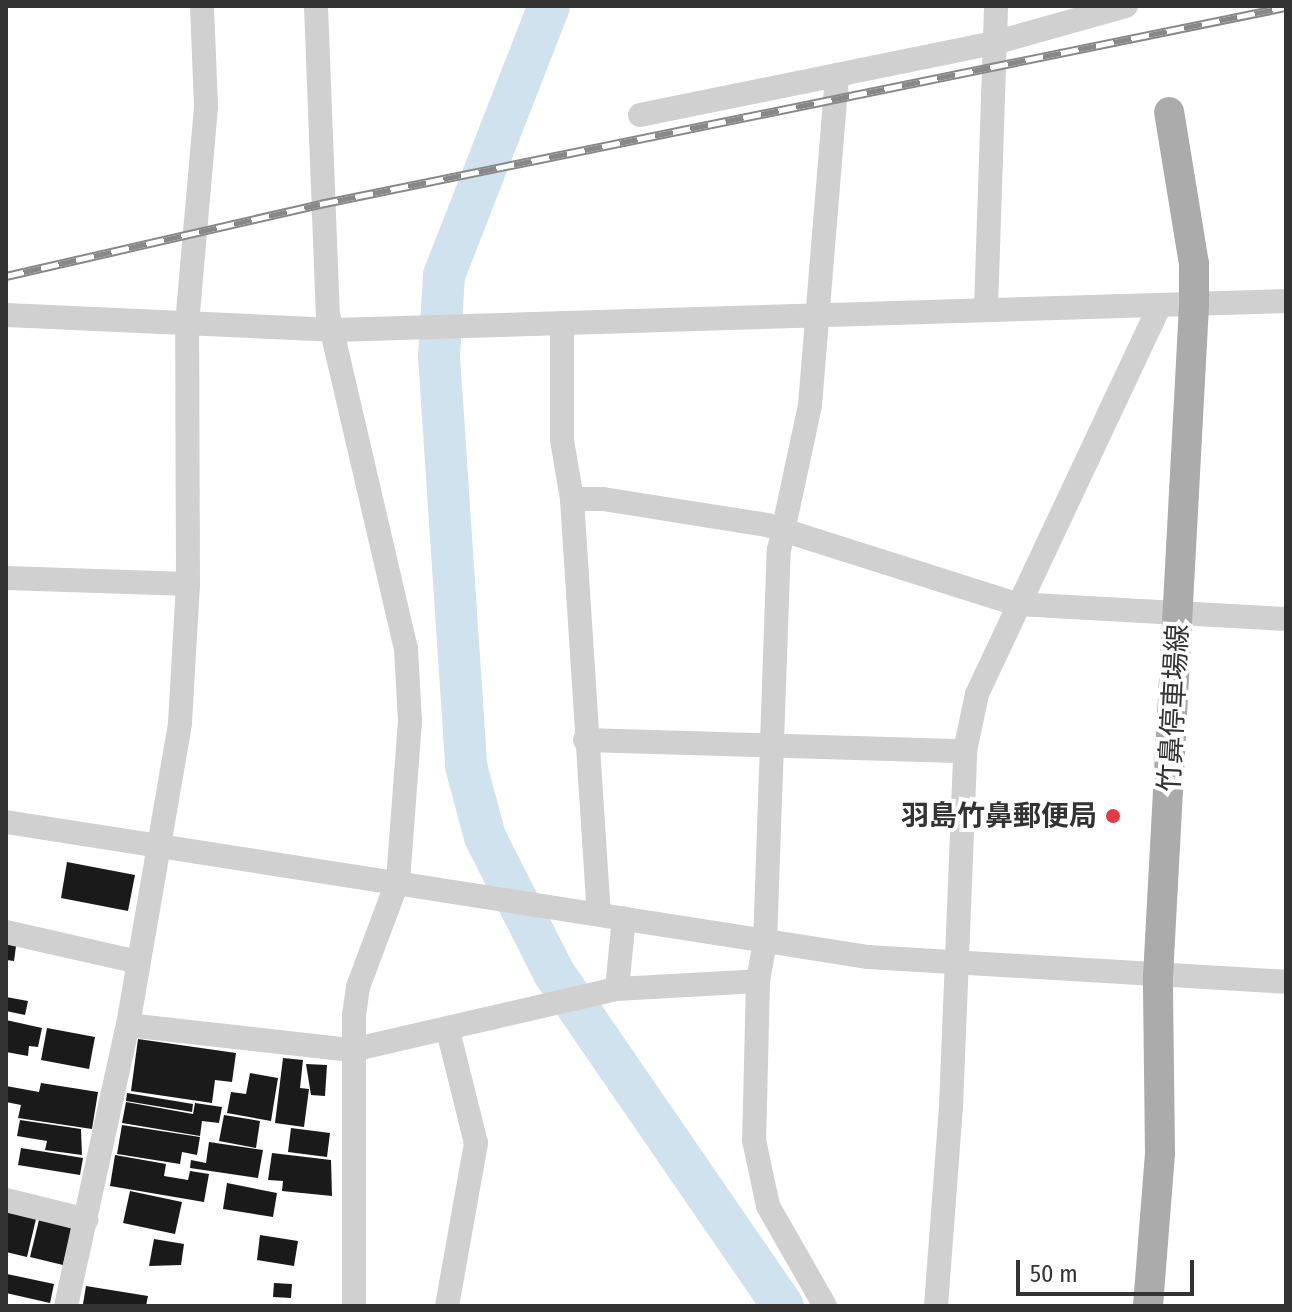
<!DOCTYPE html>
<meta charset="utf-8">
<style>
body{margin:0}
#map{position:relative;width:1292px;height:1312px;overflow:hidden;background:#fff;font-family:"Fira Sans Condensed","Noto Sans JP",sans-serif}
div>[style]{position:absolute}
.river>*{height:42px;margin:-21px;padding:0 21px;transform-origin:21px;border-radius:21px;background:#cfe2ee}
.building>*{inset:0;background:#1a1a1a}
.minor>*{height:24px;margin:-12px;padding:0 12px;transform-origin:12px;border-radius:12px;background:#d0d0d0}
.major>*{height:30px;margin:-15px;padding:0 15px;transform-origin:15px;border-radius:15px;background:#ababab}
.rail>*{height:9px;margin-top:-4.5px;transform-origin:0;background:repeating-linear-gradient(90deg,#fff 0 18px,#888 0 36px);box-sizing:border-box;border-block:2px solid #888}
.dots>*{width:22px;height:22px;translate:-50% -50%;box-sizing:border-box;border:4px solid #fff;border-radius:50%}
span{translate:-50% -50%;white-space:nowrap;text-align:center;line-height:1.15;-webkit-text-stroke:8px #fff;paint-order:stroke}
.street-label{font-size:28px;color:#333}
.poi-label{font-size:28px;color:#333;font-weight:700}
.right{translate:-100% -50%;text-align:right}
.frame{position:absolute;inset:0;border:8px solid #333;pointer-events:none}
.scale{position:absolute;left:1016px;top:1260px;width:178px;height:36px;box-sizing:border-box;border:4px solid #333;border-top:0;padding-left:10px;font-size:24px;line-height:28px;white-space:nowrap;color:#333;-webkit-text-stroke:6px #fff;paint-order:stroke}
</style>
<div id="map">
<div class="river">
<i style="left:549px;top:6px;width:289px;rotate:111.3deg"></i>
<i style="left:444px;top:275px;width:81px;rotate:93.5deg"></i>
<i style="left:439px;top:356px;width:411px;rotate:86.2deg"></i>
<i style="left:466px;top:766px;width:73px;rotate:75deg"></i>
<i style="left:485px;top:837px;width:153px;rotate:63.1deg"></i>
<i style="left:554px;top:973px;width:404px;rotate:55.5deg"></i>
</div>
<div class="building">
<i style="clip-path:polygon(67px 862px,135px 875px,128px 911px,61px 898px)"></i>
<i style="clip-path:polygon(6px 944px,16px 946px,14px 961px,6px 960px)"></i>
<i style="clip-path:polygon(6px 997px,28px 1001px,25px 1015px,6px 1011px)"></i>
<i style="clip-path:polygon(6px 1020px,42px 1028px,38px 1047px,29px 1046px,28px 1056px,6px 1052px)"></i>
<i style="clip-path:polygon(47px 1028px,95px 1037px,89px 1069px,41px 1060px)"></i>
<i style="clip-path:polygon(138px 1039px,236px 1053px,232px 1082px,215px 1080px,212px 1103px,131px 1091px)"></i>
<i style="clip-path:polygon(283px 1058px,303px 1060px,300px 1088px,309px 1089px,304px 1127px,275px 1123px)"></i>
<i style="clip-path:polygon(306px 1064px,327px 1065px,325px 1096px,311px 1095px)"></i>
<i style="clip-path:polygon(250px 1073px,278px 1078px,271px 1121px,227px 1113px,231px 1092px,246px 1094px)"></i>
<i style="clip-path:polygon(41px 1083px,98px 1092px,92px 1129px,18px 1118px,21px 1105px,6px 1102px,6px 1086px,39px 1092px)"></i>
<i style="clip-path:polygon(127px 1093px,193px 1104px,192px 1112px,126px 1101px)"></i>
<i style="clip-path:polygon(126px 1102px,193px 1114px,195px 1103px,222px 1107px,219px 1123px,202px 1121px,200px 1136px,122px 1123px)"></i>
<i style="clip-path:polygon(224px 1115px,260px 1121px,256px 1148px,219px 1141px)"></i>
<i style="clip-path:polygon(20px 1120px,81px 1129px,82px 1155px,45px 1150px,47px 1141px,17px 1136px)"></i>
<i style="clip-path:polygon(122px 1125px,200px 1137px,197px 1155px,182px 1152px,180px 1164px,117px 1154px)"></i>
<i style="clip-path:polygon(291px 1128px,330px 1133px,327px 1157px,288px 1152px)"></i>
<i style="clip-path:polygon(209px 1142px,263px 1150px,258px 1178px,190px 1168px,191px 1160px,206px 1163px)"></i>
<i style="clip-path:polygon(21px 1148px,83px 1158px,80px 1175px,18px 1165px)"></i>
<i style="clip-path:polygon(272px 1153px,331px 1160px,332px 1196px,282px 1191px,283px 1181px,268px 1180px)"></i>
<i style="clip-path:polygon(115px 1155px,166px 1164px,164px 1176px,188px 1180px,190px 1171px,209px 1174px,204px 1202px,110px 1186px)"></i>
<i style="clip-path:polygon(227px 1183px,277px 1193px,273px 1217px,223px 1209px)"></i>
<i style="clip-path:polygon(130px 1191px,182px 1202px,175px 1234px,123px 1223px)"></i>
<i style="clip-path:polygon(6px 1212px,36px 1219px,27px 1257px,6px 1252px)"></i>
<i style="clip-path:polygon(39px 1220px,72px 1227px,63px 1265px,30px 1257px)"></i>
<i style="clip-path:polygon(260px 1235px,298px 1241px,294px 1266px,257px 1260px)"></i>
<i style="clip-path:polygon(154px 1239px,184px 1244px,181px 1265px,149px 1266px)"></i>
<i style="clip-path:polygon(7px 1274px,54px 1284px,50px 1303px,6px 1293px)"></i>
<i style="clip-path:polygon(274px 1283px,292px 1284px,291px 1298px,273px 1297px)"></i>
<i style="clip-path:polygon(86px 1286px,148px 1296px,146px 1306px,83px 1304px)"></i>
</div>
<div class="minor">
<i style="left:316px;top:6px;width:308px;rotate:87.8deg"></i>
<i style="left:328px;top:314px;width:343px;rotate:76.9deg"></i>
<i style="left:406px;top:648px;width:73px;rotate:86.9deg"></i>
<i style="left:410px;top:721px;width:159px;rotate:94.3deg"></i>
<i style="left:398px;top:880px;width:114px;rotate:110.5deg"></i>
<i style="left:358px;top:987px;width:28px;rotate:98deg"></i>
<i style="left:354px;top:1015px;width:291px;rotate:90deg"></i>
<i style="left:640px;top:115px;width:361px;rotate:-11.5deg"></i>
<i style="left:994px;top:43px;width:137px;rotate:-15.7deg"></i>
<i style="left:986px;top:309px;width:303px;rotate:-88.1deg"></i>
<i style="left:6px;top:315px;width:328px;rotate:2.6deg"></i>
<i style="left:334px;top:330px;width:952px;rotate:-1.74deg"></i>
<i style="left:562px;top:323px;width:117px;rotate:90deg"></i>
<i style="left:562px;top:440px;width:60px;rotate:80.4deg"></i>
<i style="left:572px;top:499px;width:416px;rotate:86.3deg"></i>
<i style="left:572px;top:499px;width:31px"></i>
<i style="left:603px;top:499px;width:166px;rotate:9deg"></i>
<i style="left:767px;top:525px;width:261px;rotate:17.6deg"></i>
<i style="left:1016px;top:604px;width:270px;rotate:3.2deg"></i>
<i style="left:6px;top:578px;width:182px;rotate:1.9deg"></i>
<i style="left:585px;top:740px;width:380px;rotate:1.7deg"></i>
<i style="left:6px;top:822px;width:873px;rotate:8.9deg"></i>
<i style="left:868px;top:957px;width:419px;rotate:3.4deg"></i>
<i style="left:6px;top:932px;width:135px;rotate:12.8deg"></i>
<i style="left:758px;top:981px;width:159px;rotate:91.4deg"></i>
<i style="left:754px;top:1140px;width:67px;rotate:78deg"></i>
<i style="left:768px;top:1206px;width:115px;rotate:60.3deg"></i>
<i style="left:617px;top:989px;width:71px;rotate:-84.4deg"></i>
<i style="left:128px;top:1025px;width:225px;rotate:6.4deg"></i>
<i style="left:352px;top:1050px;width:272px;rotate:-13deg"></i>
<i style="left:617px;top:989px;width:141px;rotate:-3.2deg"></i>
<i style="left:758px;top:981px;width:39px;rotate:-80deg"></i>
<i style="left:765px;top:943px;width:393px;rotate:-88deg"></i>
<i style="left:779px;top:550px;width:148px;rotate:-77.9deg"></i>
<i style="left:810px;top:405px;width:331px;rotate:-85.3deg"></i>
<i style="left:6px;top:1200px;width:83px;rotate:13.9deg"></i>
<i style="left:66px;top:1306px;width:288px;rotate:-77.6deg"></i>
<i style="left:128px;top:1025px;width:306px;rotate:-80.2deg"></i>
<i style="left:180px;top:723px;width:139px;rotate:-86.7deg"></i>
<i style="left:188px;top:584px;width:260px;rotate:-90.2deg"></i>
<i style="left:187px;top:324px;width:219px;rotate:-85deg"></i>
<i style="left:206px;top:106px;width:100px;rotate:-92.3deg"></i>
<i style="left:447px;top:1306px;width:166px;rotate:-79.9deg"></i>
<i style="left:476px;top:1143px;width:115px;rotate:-104deg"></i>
<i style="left:936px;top:1306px;width:200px;rotate:-85.7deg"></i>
<i style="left:951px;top:1107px;width:356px;rotate:-87.7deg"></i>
<i style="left:965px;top:751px;width:58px;rotate:-78.1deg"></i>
<i style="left:977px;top:694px;width:430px;rotate:-64.8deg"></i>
</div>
<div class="major">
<i style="left:1148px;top:1306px;width:153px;rotate:-85.5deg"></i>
<i style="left:1160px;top:1153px;width:176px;rotate:-90.7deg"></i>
<i style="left:1158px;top:977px;width:673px;rotate:-86.93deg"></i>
<i style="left:1194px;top:305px;width:41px;rotate:-90deg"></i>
<i style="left:1194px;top:264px;width:154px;rotate:-99.3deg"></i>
</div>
<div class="rail">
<i style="left:6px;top:276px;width:322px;rotate:-12.9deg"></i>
<i style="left:320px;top:204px;width:986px;rotate:-11.53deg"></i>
</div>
<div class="dots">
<i style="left:1113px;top:816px;background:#e63946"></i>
</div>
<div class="street-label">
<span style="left:1174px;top:708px;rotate:-87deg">竹鼻停車場線</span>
</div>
<div class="poi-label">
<span class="right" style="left:1097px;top:816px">羽島竹鼻郵便局</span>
</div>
<div class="frame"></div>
<div class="scale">50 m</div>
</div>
